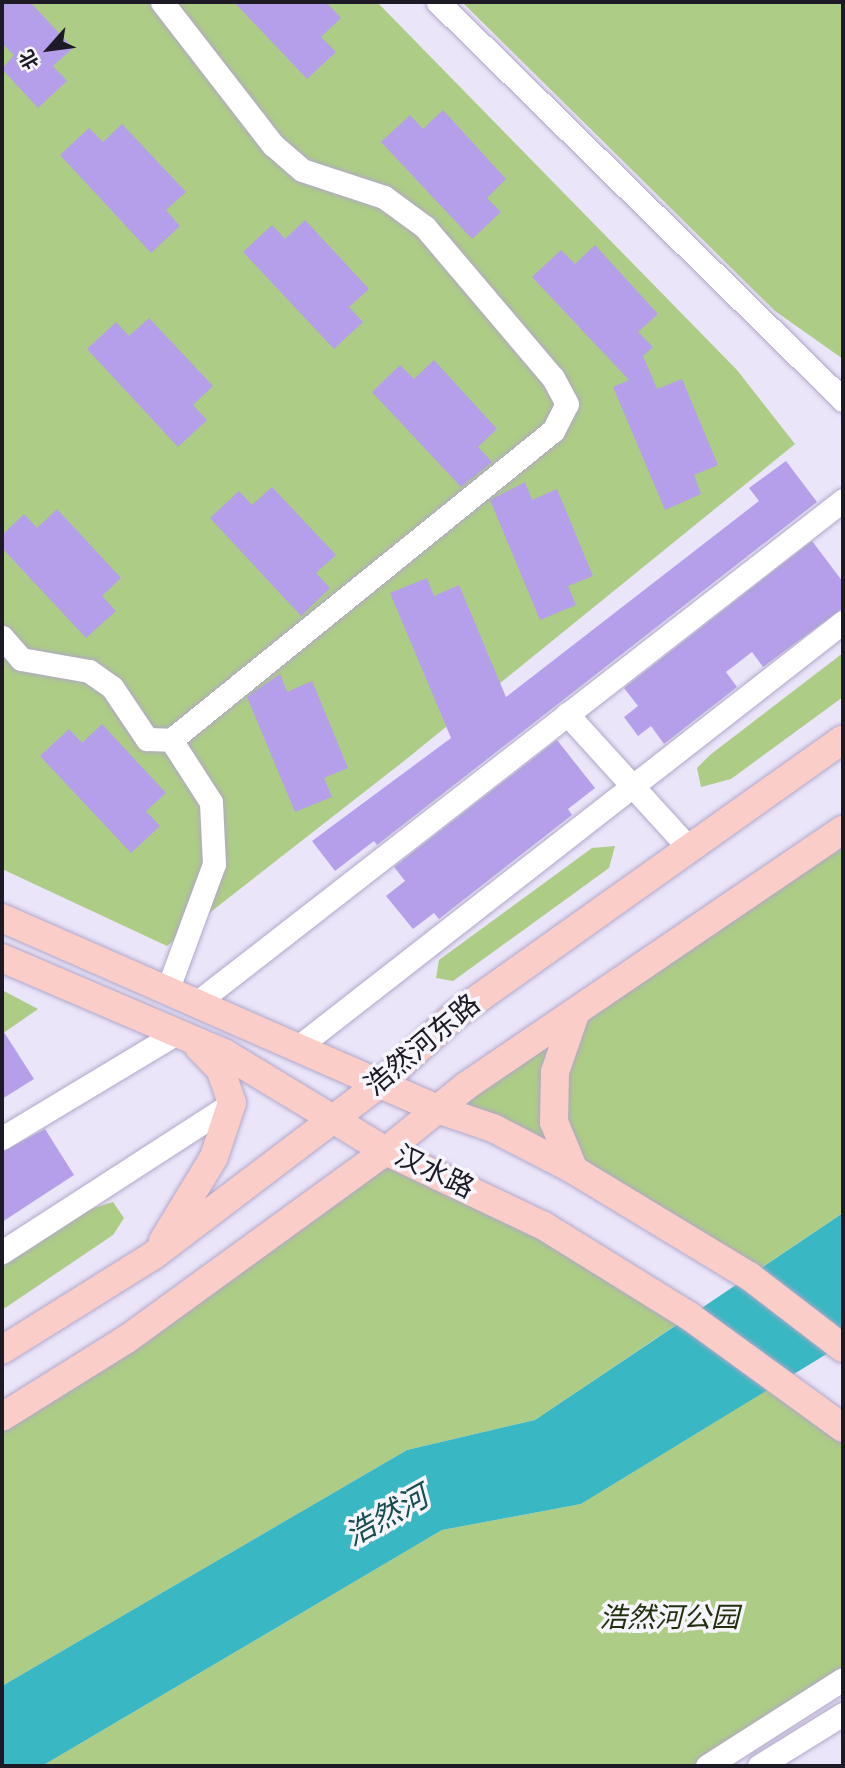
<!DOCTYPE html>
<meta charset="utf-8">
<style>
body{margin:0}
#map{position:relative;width:845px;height:1768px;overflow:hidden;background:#ebe5fa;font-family:Spectral,"Noto Sans SC",serif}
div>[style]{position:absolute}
.green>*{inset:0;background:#adcc86}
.water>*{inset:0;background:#39b7c2}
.building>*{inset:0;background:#b59fea}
.roads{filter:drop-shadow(0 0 2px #b0a7c8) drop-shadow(0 0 2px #b0a7c8)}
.minor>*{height:23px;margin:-11.5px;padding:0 11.5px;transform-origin:11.5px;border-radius:11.5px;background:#fff}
.major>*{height:28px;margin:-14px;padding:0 14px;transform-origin:14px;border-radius:14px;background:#fbcdc9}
span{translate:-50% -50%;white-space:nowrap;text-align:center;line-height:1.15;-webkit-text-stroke:7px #f7f5fc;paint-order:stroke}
.street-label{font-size:28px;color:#1d1925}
.park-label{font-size:28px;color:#212f0e;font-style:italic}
.water-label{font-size:30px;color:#174c51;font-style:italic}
.frame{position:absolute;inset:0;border:4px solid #1d1925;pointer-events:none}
.north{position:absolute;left:14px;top:14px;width:70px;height:70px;-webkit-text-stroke:5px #f7f5fc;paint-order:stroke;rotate:242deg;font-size:19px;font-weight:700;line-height:28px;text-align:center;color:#1d1925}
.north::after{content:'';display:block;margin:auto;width:24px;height:32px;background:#1d1925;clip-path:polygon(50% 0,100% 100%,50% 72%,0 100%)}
</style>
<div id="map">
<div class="green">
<i style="clip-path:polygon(2px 2px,377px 2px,737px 370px,795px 444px,404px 761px,167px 946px,2px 869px)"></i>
<i style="clip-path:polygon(462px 2px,843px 2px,843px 359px,775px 311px)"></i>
<i style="clip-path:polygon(843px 653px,843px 697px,731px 779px,701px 787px,697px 768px,710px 755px)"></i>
<i style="clip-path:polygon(843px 830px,843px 1213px,749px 1276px,437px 1109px)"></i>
<i style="clip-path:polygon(615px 846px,609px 868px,453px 981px,436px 978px,439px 960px,592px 848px)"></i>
<i style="clip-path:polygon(2px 990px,38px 1009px,2px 1034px)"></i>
<i style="clip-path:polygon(386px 1151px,689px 1316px,535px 1420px,407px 1450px,2px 1686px,2px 1417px)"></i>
<i style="clip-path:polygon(113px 1202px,124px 1218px,113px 1235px,2px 1310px,2px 1267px,81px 1212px)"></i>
<i style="clip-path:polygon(782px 1381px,843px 1428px,843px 1679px,707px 1766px,42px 1766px,442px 1530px,581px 1504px)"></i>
</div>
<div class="water">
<i style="clip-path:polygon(843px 1213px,843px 1344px,581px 1504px,442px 1530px,42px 1766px,2px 1766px,2px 1686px,407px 1450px,535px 1420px)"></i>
</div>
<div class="building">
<i style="clip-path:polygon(2px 2px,30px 2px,73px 48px,53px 66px,67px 81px,38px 108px,2px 69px,14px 55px,2px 43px)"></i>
<i style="clip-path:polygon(234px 2px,326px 2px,341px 18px,321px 37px,336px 52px,307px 79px)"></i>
<i style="clip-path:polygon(443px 110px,506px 179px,487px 198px,501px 212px,472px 239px,381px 142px,410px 115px,423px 129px)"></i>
<i style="clip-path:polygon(122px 124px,186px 192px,166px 210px,180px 226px,151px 253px,60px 155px,89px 128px,103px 142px)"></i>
<i style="clip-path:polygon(305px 220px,369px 289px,349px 307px,363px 322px,334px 349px,243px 252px,272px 225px,285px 239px)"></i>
<i style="clip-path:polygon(595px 245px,658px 314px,638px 332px,653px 347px,643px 356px,657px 389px,682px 379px,718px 465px,694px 475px,701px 494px,665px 510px,613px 387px,629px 380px,532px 277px,561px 250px,575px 264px)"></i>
<i style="clip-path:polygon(149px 318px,213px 386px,193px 405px,207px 420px,178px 447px,87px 349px,116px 322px,129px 336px)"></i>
<i style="clip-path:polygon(434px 360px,497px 429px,478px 447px,492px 462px,461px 487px,372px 392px,400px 365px,414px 379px)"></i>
<i style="clip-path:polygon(786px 461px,817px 502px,377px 845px,374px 841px,335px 871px,312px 841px,451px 738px,390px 593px,427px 578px,434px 596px,459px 585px,506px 697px,759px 501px,749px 488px)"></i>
<i style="clip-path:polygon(525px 482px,532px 500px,557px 489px,593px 576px,568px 586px,576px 605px,540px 620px,490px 500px)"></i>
<i style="clip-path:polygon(272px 487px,336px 555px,316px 573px,330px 588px,301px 616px,210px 518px,239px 491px,252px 505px)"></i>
<i style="clip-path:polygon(57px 509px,121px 578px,102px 596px,116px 611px,86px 638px,2px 548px,2px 535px,24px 514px,37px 528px)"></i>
<i style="clip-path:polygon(812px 541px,843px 582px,843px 608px,763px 667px,752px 652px,726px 672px,737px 687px,664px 744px,651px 726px,638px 736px,624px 717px,638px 706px,624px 688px)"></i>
<i style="clip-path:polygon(280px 674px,287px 692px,312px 681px,348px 768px,324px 778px,332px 797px,295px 812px,247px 697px)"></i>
<i style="clip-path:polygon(102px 724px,166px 793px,146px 811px,160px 826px,131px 853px,40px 756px,69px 729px,82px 743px)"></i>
<i style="clip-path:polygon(557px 740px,595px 788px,568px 809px,572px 815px,439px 919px,434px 913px,413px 929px,386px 896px,405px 881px,394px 867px)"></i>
<i style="clip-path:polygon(2px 1029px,34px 1079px,2px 1099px)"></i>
<i style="clip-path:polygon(45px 1129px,74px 1175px,2px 1222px,2px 1152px)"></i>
</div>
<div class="roads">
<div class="minor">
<i style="left:438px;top:2px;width:568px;rotate:44.5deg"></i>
<i style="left:2px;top:637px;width:29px;rotate:49deg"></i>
<i style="left:21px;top:659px;width:69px;rotate:10deg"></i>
<i style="left:89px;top:671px;width:28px;rotate:35deg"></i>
<i style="left:112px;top:687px;width:63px;rotate:56.1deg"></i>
<i style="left:147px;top:739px;width:24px;rotate:2deg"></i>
<i style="left:171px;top:740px;width:491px;rotate:-39deg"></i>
<i style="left:553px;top:431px;width:30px;rotate:-63deg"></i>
<i style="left:567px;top:404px;width:30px;rotate:-118deg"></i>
<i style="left:553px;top:378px;width:198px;rotate:-130.3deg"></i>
<i style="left:425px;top:227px;width:51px;rotate:-143.8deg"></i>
<i style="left:384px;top:197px;width:86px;rotate:-161.8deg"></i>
<i style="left:302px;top:170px;width:38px;rotate:-139deg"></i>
<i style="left:273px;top:145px;width:181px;rotate:-127.8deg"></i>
<i style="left:567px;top:714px;width:180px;rotate:47.7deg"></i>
<i style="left:167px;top:991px;width:135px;rotate:-69.7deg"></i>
<i style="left:214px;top:864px;width:62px;rotate:-92.8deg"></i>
<i style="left:211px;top:802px;width:74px;rotate:-122.8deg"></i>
<i style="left:195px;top:1004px;width:821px;rotate:-37.87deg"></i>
<i style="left:298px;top:1047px;width:691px;rotate:-37.95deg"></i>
<i style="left:2px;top:1138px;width:204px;rotate:-31deg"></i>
<i style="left:2px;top:1252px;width:274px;rotate:-32.9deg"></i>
<i style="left:707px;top:1766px;width:161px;rotate:-32.6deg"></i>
<i style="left:759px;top:1766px;width:99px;rotate:-31.8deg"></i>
</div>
<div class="major">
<i style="left:2px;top:918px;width:475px;rotate:23.7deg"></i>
<i style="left:437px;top:1109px;width:59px;rotate:18.7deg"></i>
<i style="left:493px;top:1128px;width:91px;rotate:27.4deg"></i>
<i style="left:574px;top:1170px;width:205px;rotate:31.2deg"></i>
<i style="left:749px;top:1276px;width:118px;rotate:37.5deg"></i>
<i style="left:2px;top:958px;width:241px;rotate:23.2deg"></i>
<i style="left:224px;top:1053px;width:189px;rotate:31.2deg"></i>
<i style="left:386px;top:1151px;width:175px;rotate:25.4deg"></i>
<i style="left:544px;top:1226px;width:171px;rotate:31.8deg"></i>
<i style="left:689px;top:1316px;width:190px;rotate:36deg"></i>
<i style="left:574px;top:1017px;width:58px;rotate:109.1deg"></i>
<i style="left:555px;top:1072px;width:50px;rotate:91.1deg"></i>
<i style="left:554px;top:1122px;width:52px;rotate:67.4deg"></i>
<i style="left:163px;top:1241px;width:98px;rotate:-58.7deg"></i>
<i style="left:214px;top:1157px;width:57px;rotate:-71.6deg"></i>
<i style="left:232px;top:1103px;width:36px;rotate:-109deg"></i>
<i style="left:220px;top:1069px;width:30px;rotate:-134deg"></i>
<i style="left:2px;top:1350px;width:179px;rotate:-32deg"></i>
<i style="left:154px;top:1255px;width:286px;rotate:-37.2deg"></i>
<i style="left:382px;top:1082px;width:99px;rotate:-42.5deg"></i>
<i style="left:455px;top:1015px;width:476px;rotate:-35.4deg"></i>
<i style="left:2px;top:1417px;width:147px;rotate:-32deg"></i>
<i style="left:127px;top:1339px;width:320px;rotate:-36deg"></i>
<i style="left:386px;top:1151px;width:103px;rotate:-39.1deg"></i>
<i style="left:466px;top:1086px;width:456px;rotate:-34.2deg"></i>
</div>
</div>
<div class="street-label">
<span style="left:423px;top:1046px;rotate:-40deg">浩然河东路</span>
<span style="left:434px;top:1173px;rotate:26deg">汉水路</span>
</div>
<div class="park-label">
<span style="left:669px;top:1619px">浩然河公园</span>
</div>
<div class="water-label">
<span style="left:387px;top:1517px;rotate:-29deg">浩然河</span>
</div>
<div class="frame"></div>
<div class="north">北</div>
</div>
